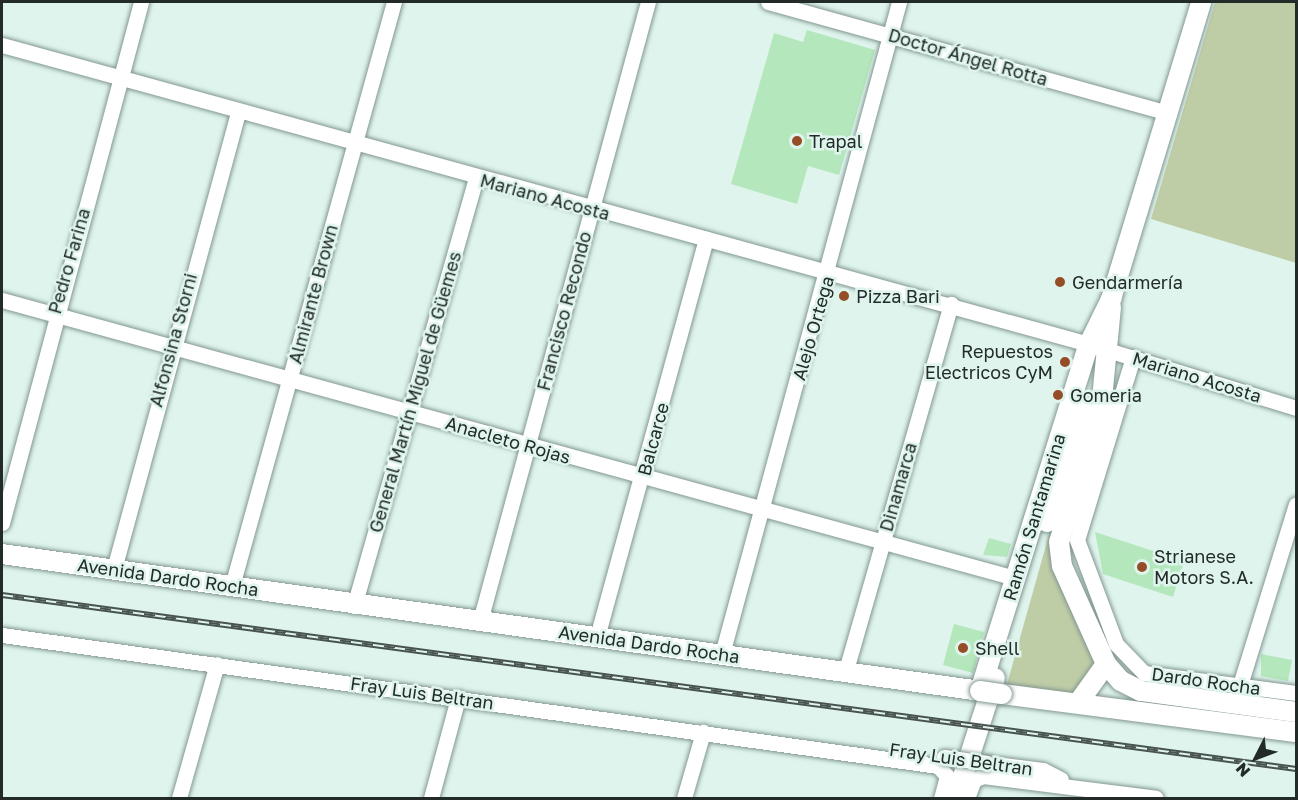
<!DOCTYPE html>
<meta charset="utf-8">
<style>
body{margin:0}
#map{position:relative;width:1298px;height:800px;overflow:hidden;background:#def4ed;font-family:"Golos Text",sans-serif}
div>[style]{position:absolute}
.green>*{inset:0;background:#bfcda7}
.building>*{inset:0;background:#b4e7bb}
.roads{filter:drop-shadow(0 0 2px #829790) drop-shadow(0 0 2px #829790)}
.minor>*{height:15px;margin:-7.5px;padding:0 7.5px;transform-origin:7.5px;border-radius:7.5px;background:#fff}
.secondary>*{height:20px;margin:-10px;padding:0 10px;transform-origin:10px;border-radius:10px;background:#fff}
.rail>*{height:6px;margin-top:-3px;transform-origin:0;background:repeating-linear-gradient(90deg,#def4ed 0 11px,#48534f 0 22px);box-sizing:border-box;border-block:2px solid #48534f}
.bridges{filter:drop-shadow(0 0 2px #829790) drop-shadow(0 0 2px #829790)}
.minor-bridge>*{height:15px;margin:-7.5px;padding:0 7.5px;transform-origin:7.5px;border-radius:7.5px;background:#fff}
.secondary-bridge>*{height:20px;margin:-10px;padding:0 10px;transform-origin:10px;border-radius:10px;background:#fff}
.dots>*{width:16px;height:16px;translate:-50% -50%;box-sizing:border-box;border:3px solid #def4ed;border-radius:50%}
span{translate:-50% -50%;white-space:nowrap;text-align:center;line-height:1.15;-webkit-text-stroke:5px #def4ed;paint-order:stroke}
.street-label{font-size:18px;color:#232b28}
.poi-label{font-size:18px;color:#232b28}
.left{translate:0 -50%;text-align:left}
.right{translate:-100% -50%;text-align:right}
.frame{position:absolute;inset:0;border:3px solid #232b28;pointer-events:none}
.north{position:absolute;left:1226px;top:728px;width:60px;height:60px;-webkit-text-stroke:4px #def4ed;paint-order:stroke;rotate:228deg;font-size:16px;font-weight:700;line-height:24px;text-align:center;color:#232b28}
.north::after{content:'';display:block;margin:auto;width:21px;height:27px;background:#232b28;clip-path:polygon(50% 0,100% 100%,50% 72%,0 100%)}
</style>
<div id="map">
<div class="green">
<i style="clip-path:polygon(1215px 2px,1296px 2px,1296px 263px,1151px 219px)"></i>
<i style="clip-path:polygon(1052px 524px,1097px 659px,1096px 668px,1073px 695px,1007px 684px)"></i>
</div>
<div class="building">
<i style="clip-path:polygon(807px 30px,875px 50px,839px 175px,808px 166px,797px 204px,731px 184px,774px 33px,803px 42px)"></i>
<i style="clip-path:polygon(1095px 532px,1184px 561px,1173px 597px,1103px 574px)"></i>
<i style="clip-path:polygon(989px 538px,1011px 544px,1007px 557px,983px 555px)"></i>
<i style="clip-path:polygon(954px 624px,984px 632px,973px 673px,943px 665px)"></i>
<i style="clip-path:polygon(1261px 654px,1292px 660px,1288px 681px,1261px 676px)"></i>
</div>
<div class="roads">
<div class="minor">
<i style="left:768px;top:2px;width:414px;rotate:15.5deg"></i>
<i style="left:2px;top:45px;width:1127px;rotate:15.38deg"></i>
<i style="left:2px;top:300px;width:1050px;rotate:15.35deg"></i>
<i style="left:1098px;top:347px;width:207px;rotate:17.1deg"></i>
<i style="left:1133px;top:357px;width:191px;rotate:107deg"></i>
<i style="left:1077px;top:540px;width:111px;rotate:69.4deg"></i>
<i style="left:1116px;top:644px;width:40px;rotate:46deg"></i>
<i style="left:1144px;top:673px;width:153px;rotate:7.5deg"></i>
<i style="left:2px;top:523px;width:539px;rotate:-75.06deg"></i>
<i style="left:114px;top:569px;width:473px;rotate:-74.8deg"></i>
<i style="left:232px;top:586px;width:606px;rotate:-74.5deg"></i>
<i style="left:354px;top:606px;width:445px;rotate:-74.1deg"></i>
<i style="left:480px;top:621px;width:641px;rotate:-74.82deg"></i>
<i style="left:2px;top:635px;width:945px;rotate:7.97deg"></i>
<i style="left:938px;top:766px;width:13px;rotate:48deg"></i>
<i style="left:947px;top:776px;width:23px;rotate:105deg"></i>
<i style="left:597px;top:637px;width:413px;rotate:-74.7deg"></i>
<i style="left:722px;top:654px;width:676px;rotate:-74.81deg"></i>
<i style="left:846px;top:670px;width:381px;rotate:-74deg"></i>
<i style="left:1240px;top:685px;width:189px;rotate:-72.8deg"></i>
<i style="left:987px;top:763px;width:56px;rotate:7.1deg"></i>
<i style="left:1043px;top:770px;width:20px;rotate:27deg"></i>
<i style="left:179px;top:798px;width:139px;rotate:-74.2deg"></i>
<i style="left:431px;top:798px;width:104px;rotate:-74.9deg"></i>
<i style="left:684px;top:798px;width:69px;rotate:-73.9deg"></i>
<i style="left:967px;top:798px;width:19px;rotate:-69deg"></i>
<i style="left:974px;top:780px;width:10px;rotate:-24deg"></i>
<i style="left:983px;top:776px;width:174px;rotate:7.2deg"></i>
</div>
<div class="secondary">
<i style="left:1111px;top:307px;width:102px;rotate:95.6deg"></i>
<i style="left:1101px;top:409px;width:139px;rotate:107.5deg"></i>
<i style="left:1059px;top:542px;width:24px;rotate:83deg"></i>
<i style="left:1062px;top:566px;width:107px;rotate:65.8deg"></i>
<i style="left:1106px;top:664px;width:23px;rotate:49deg"></i>
<i style="left:1121px;top:681px;width:22px;rotate:27deg"></i>
<i style="left:1141px;top:691px;width:156px;rotate:7.7deg"></i>
<i style="left:1108px;top:309px;width:321px;rotate:-73.1deg"></i>
<i style="left:1047px;top:522px;width:120px;rotate:-73.1deg"></i>
<i style="left:2px;top:554px;width:988px;rotate:7.97deg"></i>
<i style="left:980px;top:691px;width:364px;rotate:-72.6deg"></i>
<i style="left:1089px;top:344px;width:52px;rotate:-63.9deg"></i>
<i style="left:1002px;top:694px;width:296px;rotate:7.4deg"></i>
<i style="left:1078px;top:703px;width:48px;rotate:-54.3deg"></i>
<i style="left:956px;top:798px;width:126px;rotate:-72deg"></i>
</div>
</div>
<div class="rail">
<i style="left:2px;top:595px;width:1306px;rotate:7.66deg"></i>
</div>
<div class="bridges">
<div class="minor-bridge">
<i style="left:944px;top:757px;width:43px;rotate:7.9deg"></i>
</div>
<div class="secondary-bridge">
<i style="left:980px;top:691px;width:22px;rotate:8deg"></i>
</div>
</div>
<div class="dots">
<i style="left:797px;top:141px;background:#944d27"></i>
<i style="left:1060px;top:282px;background:#944d27"></i>
<i style="left:844px;top:296px;background:#944d27"></i>
<i style="left:1065px;top:362px;background:#944d27"></i>
<i style="left:1058px;top:395px;background:#944d27"></i>
<i style="left:1142px;top:567px;background:#944d27"></i>
<i style="left:963px;top:648px;background:#944d27"></i>
</div>
<div class="street-label">
<span style="left:968px;top:57px;rotate:16deg">Doctor Ángel Rotta</span>
<span style="left:545px;top:197px;rotate:15deg">Mariano Acosta</span>
<span style="left:69px;top:261px;rotate:-74deg">Pedro Farina</span>
<span style="left:313px;top:294px;rotate:-75deg">Almirante Brown</span>
<span style="left:564px;top:311px;rotate:-75deg">Francisco Recondo</span>
<span style="left:813px;top:328px;rotate:-74deg">Alejo Ortega</span>
<span style="left:173px;top:340px;rotate:-75deg">Alfonsina Storni</span>
<span style="left:1197px;top:377px;rotate:17deg">Mariano Acosta</span>
<span style="left:415px;top:392px;rotate:-74deg">General Martín Miguel de Güemes</span>
<span style="left:653px;top:439px;rotate:-75deg">Balcarce</span>
<span style="left:508px;top:440px;rotate:16deg">Anacleto Rojas</span>
<span style="left:898px;top:487px;rotate:-74deg">Dinamarca</span>
<span style="left:1034px;top:517px;rotate:-73deg">Ramón Santamarina</span>
<span style="left:168px;top:577px;rotate:8deg">Avenida Dardo Rocha</span>
<span style="left:649px;top:644px;rotate:8deg">Avenida Dardo Rocha</span>
<span style="left:1206px;top:681px;rotate:8deg">Dardo Rocha</span>
<span style="left:422px;top:693px;rotate:8deg">Fray Luis Beltran</span>
<span style="left:961px;top:759px;rotate:8deg">Fray Luis Beltran</span>
</div>
<div class="poi-label">
<span class="left" style="left:809px;top:141px">Trapal</span>
<span class="left" style="left:1072px;top:282px">Gendarmería</span>
<span class="left" style="left:856px;top:296px">Pizza Bari</span>
<span class="right" style="left:1053px;top:362px">Repuestos<br>Electricos CyM</span>
<span class="left" style="left:1070px;top:395px">Gomeria</span>
<span class="left" style="left:1154px;top:567px">Strianese<br>Motors S.A.</span>
<span class="left" style="left:975px;top:648px">Shell</span>
</div>
<div class="frame"></div>
<div class="north">N</div>
</div>
